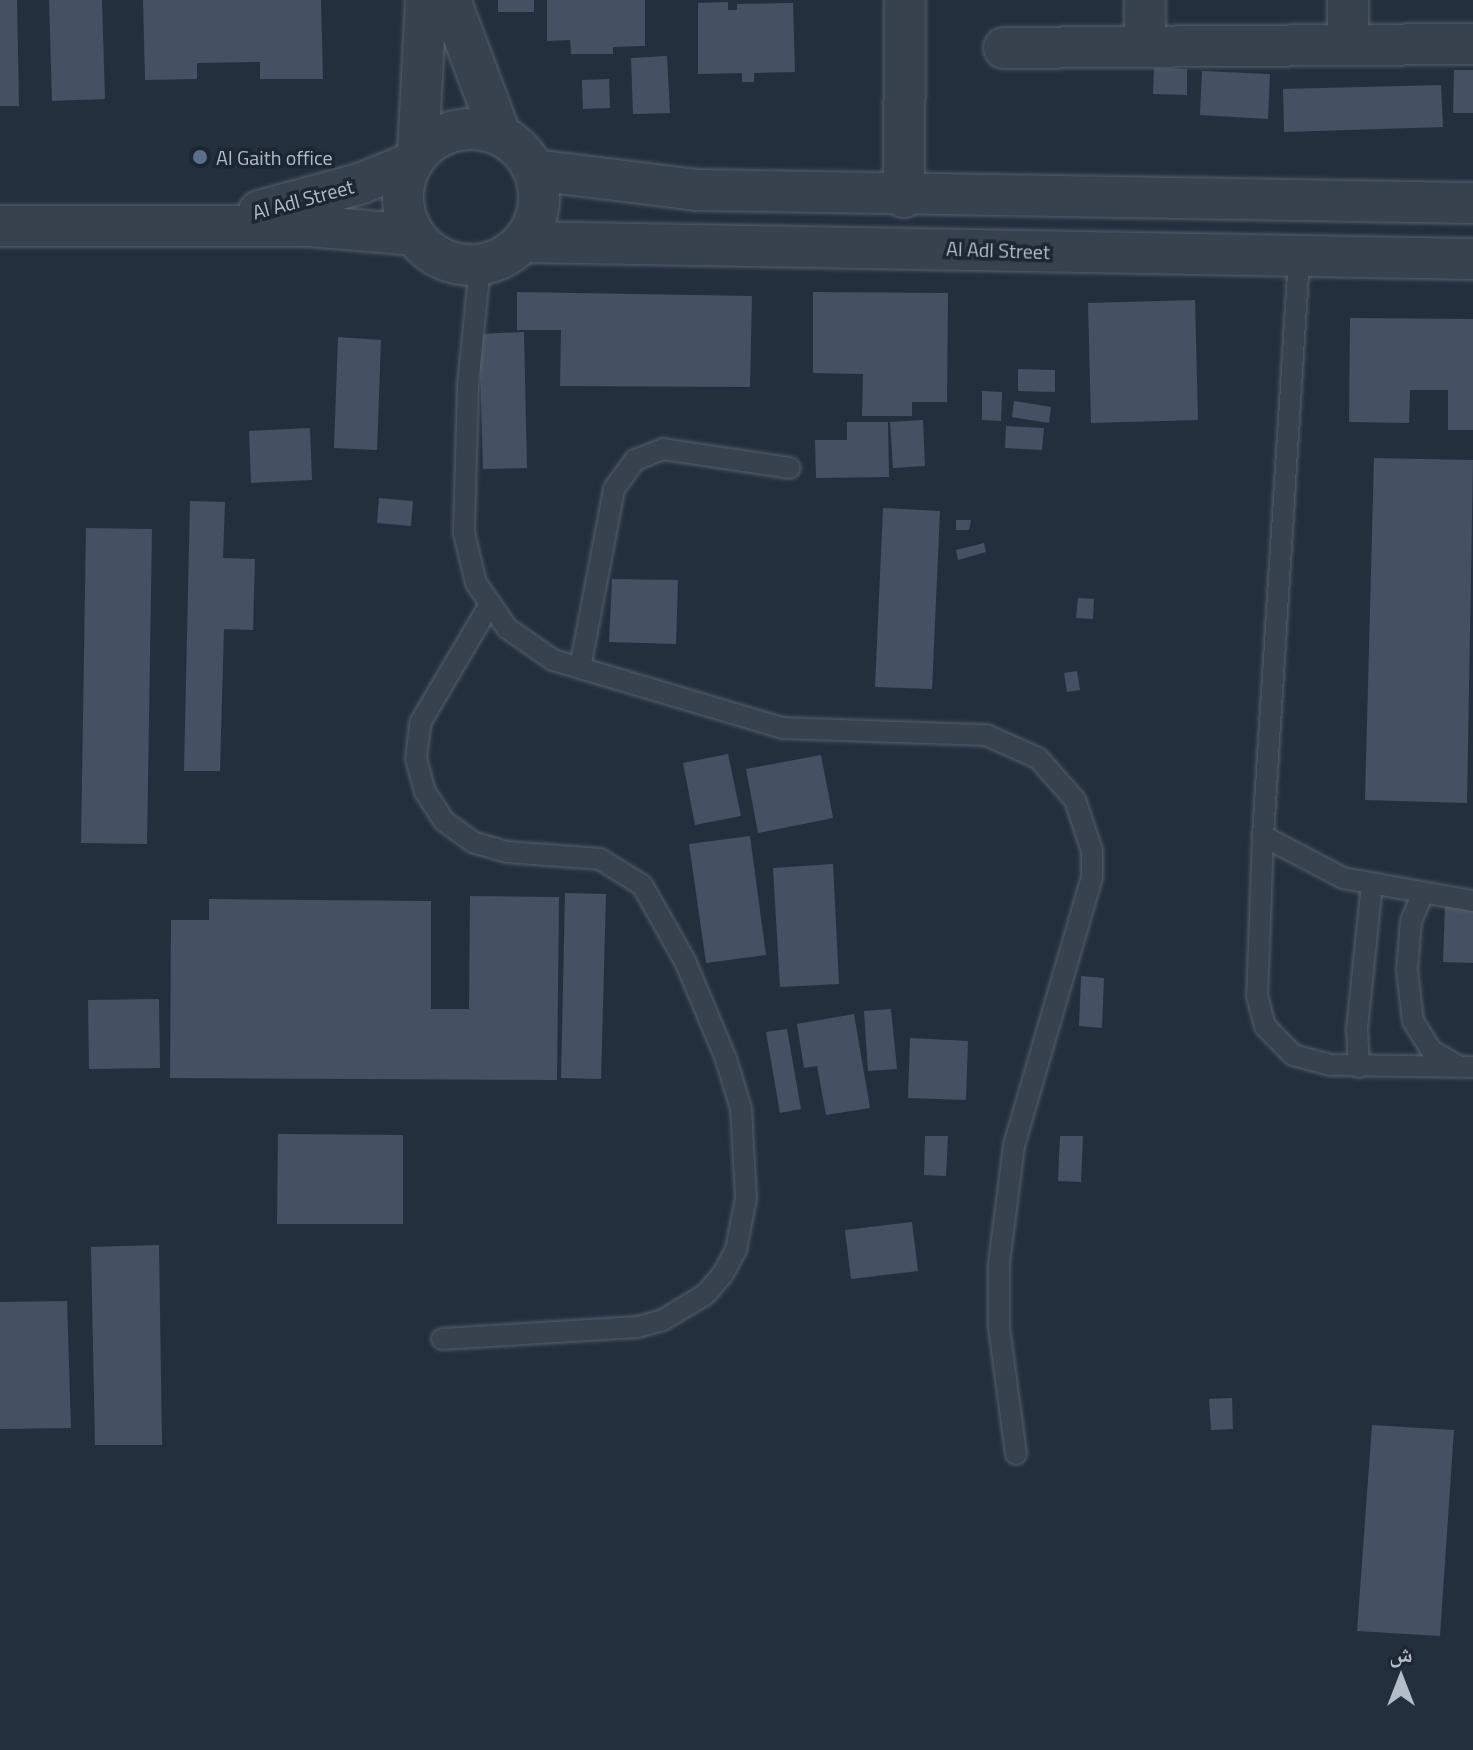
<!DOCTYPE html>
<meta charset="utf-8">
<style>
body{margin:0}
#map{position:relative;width:1473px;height:1750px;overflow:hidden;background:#242f3e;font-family:"Titillium Web","Noto Naskh Arabic",sans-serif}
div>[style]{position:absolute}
.building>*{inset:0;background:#455162}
.roads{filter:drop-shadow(0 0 2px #565f6c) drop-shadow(0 0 2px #565f6c)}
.service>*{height:20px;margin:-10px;padding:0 10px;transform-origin:10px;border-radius:10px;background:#38414e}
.minor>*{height:40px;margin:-20px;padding:0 20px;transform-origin:20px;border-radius:20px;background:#38414e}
.minor>.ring{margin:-20px;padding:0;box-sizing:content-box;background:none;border:40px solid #38414e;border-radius:50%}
.dots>*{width:22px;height:22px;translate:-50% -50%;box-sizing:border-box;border:4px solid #1d2633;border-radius:50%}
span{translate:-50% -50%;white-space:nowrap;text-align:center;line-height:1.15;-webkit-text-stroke:7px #1d2633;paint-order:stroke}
.poi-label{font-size:20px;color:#b4bcc9}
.left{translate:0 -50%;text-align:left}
.street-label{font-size:20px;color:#b4bcc9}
.north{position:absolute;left:1361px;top:1638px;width:80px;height:80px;-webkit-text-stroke:6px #1d2633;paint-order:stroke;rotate:0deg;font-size:22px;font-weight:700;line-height:32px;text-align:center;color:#b4bcc9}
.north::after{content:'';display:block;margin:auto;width:28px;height:36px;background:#b4bcc9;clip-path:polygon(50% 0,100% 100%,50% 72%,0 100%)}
</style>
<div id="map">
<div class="building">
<i style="clip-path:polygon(0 0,17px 0,19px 106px,0 106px)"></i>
<i style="clip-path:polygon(49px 0,102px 0,105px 99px,52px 101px)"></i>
<i style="clip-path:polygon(143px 0,321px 0,323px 79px,260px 79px,260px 62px,197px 63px,197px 79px,145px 80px)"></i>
<i style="clip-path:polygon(498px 0,534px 0,534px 12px,498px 12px)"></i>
<i style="clip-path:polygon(547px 0,645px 0,645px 46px,613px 47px,613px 54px,571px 54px,570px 40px,547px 41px)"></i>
<i style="clip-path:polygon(728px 2px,728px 10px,737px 10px,737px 4px,793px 3px,795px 72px,754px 73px,754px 82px,742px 82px,742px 73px,698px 74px,698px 3px)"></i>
<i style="clip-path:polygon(667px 56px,670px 113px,633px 114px,631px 58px)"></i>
<i style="clip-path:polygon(1154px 68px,1187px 69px,1187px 95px,1153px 94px)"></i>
<i style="clip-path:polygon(1454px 70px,1473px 70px,1473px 113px,1453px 113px)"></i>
<i style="clip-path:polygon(1202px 71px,1270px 74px,1268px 119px,1200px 115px)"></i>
<i style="clip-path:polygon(609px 79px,610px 108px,583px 109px,582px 80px)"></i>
<i style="clip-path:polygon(1441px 85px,1443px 127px,1284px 132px,1283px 89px)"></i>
<i style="clip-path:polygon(517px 292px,752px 296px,750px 387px,560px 386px,561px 330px,517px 330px)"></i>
<i style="clip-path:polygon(813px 292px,948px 293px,947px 402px,912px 402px,912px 416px,862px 416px,863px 374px,813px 373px)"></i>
<i style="clip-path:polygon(1195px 300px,1198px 420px,1091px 423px,1088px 303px)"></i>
<i style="clip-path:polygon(1350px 318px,1473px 319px,1473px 430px,1448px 430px,1448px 390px,1410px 390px,1409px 423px,1349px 422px)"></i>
<i style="clip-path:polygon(524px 332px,527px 468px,483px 469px,479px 334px)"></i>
<i style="clip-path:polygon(338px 337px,381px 340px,377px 450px,334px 448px)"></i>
<i style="clip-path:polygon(1018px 369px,1055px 370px,1055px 392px,1018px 391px)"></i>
<i style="clip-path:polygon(982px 391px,1002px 392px,1001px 421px,982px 420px)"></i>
<i style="clip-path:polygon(1014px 401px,1051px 407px,1049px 423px,1012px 417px)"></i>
<i style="clip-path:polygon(923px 420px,925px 466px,893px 468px,890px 422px)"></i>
<i style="clip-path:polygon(847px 422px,888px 422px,889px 477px,816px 478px,815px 440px,847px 440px)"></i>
<i style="clip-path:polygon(1006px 426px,1044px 428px,1042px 450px,1005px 448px)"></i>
<i style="clip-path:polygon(310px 428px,312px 480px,251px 483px,249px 431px)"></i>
<i style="clip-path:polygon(1374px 458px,1473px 460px,1467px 803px,1365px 800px)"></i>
<i style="clip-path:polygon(379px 498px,413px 501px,411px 526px,377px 523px)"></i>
<i style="clip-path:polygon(190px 501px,225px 502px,223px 558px,255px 559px,253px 630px,224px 629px,220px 771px,184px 771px)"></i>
<i style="clip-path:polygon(883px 508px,940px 511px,932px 689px,875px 687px)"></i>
<i style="clip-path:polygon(956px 520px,971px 520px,969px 530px,956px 530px)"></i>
<i style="clip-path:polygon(86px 528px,152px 529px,147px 844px,81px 843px)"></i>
<i style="clip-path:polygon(984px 543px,986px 552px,958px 560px,956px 550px)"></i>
<i style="clip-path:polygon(612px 579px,678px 580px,676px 644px,609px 642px)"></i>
<i style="clip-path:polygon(1078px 598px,1094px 599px,1093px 619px,1076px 618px)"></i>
<i style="clip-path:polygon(1077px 671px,1080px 690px,1067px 692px,1064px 673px)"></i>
<i style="clip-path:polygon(728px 754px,741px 816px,695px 825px,683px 763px)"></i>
<i style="clip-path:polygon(821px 755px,833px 818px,758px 833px,746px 769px)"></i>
<i style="clip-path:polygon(750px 836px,766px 955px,706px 963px,689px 844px)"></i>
<i style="clip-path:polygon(833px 864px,839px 984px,780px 987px,773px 868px)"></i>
<i style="clip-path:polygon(565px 893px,606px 894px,601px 1079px,561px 1078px)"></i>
<i style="clip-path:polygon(470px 896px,559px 897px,557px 1080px,170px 1078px,171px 920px,209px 920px,209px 899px,431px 901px,431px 1009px,469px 1009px)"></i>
<i style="clip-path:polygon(1445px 906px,1473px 907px,1473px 963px,1443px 962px)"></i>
<i style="clip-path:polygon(1081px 976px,1104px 978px,1102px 1028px,1079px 1026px)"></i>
<i style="clip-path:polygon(159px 999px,160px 1068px,89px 1069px,88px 1000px)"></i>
<i style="clip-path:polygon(891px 1009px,897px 1069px,868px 1071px,864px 1011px)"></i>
<i style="clip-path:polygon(854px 1014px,870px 1108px,826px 1115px,817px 1066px,804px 1068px,797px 1024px)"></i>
<i style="clip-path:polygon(787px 1029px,801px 1109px,780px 1113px,766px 1032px)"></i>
<i style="clip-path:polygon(910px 1038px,968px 1041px,966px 1100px,908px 1098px)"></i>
<i style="clip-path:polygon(278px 1134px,403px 1135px,403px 1224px,277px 1224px)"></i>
<i style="clip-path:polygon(925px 1136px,948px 1136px,946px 1176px,924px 1175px)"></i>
<i style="clip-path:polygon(1060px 1136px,1083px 1136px,1081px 1182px,1058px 1181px)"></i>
<i style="clip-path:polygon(912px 1222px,918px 1271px,851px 1279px,845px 1230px)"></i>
<i style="clip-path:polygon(159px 1245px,162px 1445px,95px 1445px,91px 1247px)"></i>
<i style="clip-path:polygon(67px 1301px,71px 1428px,0 1429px,0 1302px)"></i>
<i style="clip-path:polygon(1232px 1398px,1233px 1429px,1211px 1430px,1209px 1399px)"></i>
<i style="clip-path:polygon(1372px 1425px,1454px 1430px,1440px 1636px,1357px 1631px)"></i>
</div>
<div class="roads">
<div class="service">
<i style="left:480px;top:265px;width:122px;rotate:95.7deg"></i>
<i style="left:468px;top:386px;width:147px;rotate:91.6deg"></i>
<i style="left:464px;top:533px;width:51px;rotate:76.5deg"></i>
<i style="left:476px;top:583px;width:55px;rotate:55.4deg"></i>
<i style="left:507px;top:628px;width:56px;rotate:34.8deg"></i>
<i style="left:553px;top:660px;width:239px;rotate:16.5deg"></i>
<i style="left:782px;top:728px;width:204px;rotate:2deg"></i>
<i style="left:986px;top:735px;width:57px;rotate:23.9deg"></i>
<i style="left:1038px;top:758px;width:56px;rotate:48.6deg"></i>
<i style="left:1075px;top:800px;width:54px;rotate:71.6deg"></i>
<i style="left:1092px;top:851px;width:26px;rotate:90deg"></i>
<i style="left:1092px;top:877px;width:280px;rotate:106.2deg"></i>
<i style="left:1014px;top:1146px;width:118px;rotate:97.3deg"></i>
<i style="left:999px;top:1263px;width:64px;rotate:90deg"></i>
<i style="left:999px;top:1327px;width:128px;rotate:82.4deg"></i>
<i style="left:580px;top:668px;width:182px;rotate:-79.2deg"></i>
<i style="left:614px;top:489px;width:36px;rotate:-54deg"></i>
<i style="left:635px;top:460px;width:30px;rotate:-21deg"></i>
<i style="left:663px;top:449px;width:128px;rotate:8.5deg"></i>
<i style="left:1263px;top:836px;width:579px;rotate:-86.44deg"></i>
<i style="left:1423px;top:893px;width:30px;rotate:113deg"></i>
<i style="left:1411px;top:921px;width:49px;rotate:94.7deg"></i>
<i style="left:1407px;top:970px;width:51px;rotate:83.3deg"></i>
<i style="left:1413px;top:1021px;width:36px;rotate:58deg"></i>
<i style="left:1432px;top:1051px;width:30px;rotate:30deg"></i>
<i style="left:1473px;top:901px;width:132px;rotate:-170deg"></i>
<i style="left:1343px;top:878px;width:90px;rotate:-152.3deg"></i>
<i style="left:1263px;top:836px;width:160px;rotate:92.1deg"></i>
<i style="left:1257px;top:996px;width:31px;rotate:75deg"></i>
<i style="left:1265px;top:1026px;width:40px;rotate:46deg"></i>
<i style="left:1293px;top:1055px;width:39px;rotate:15deg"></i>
<i style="left:1331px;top:1065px;width:142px;rotate:0.8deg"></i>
<i style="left:1359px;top:1067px;width:38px;rotate:-93deg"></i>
<i style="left:1357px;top:1029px;width:145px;rotate:-84.1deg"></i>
<i style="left:442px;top:1339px;width:196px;rotate:-3.5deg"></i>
<i style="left:638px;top:1327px;width:26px;rotate:-16deg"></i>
<i style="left:663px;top:1320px;width:50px;rotate:-31.2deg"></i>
<i style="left:706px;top:1294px;width:26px;rotate:-50deg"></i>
<i style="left:723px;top:1274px;width:27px;rotate:-62deg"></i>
<i style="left:736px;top:1250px;width:53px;rotate:-79.1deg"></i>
<i style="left:746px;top:1198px;width:89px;rotate:-93.2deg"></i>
<i style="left:741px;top:1109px;width:52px;rotate:-106.7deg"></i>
<i style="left:726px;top:1059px;width:106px;rotate:-112.7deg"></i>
<i style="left:685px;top:961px;width:87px;rotate:-119.5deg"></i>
<i style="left:642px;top:885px;width:49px;rotate:-148.2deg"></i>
<i style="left:600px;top:859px;width:93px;rotate:-175.7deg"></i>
<i style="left:507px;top:852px;width:35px;rotate:-164deg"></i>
<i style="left:473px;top:842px;width:36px;rotate:-144deg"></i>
<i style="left:444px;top:821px;width:35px;rotate:-123deg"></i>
<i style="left:425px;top:792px;width:35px;rotate:-105deg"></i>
<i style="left:416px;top:758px;width:35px;rotate:-83deg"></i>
<i style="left:420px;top:723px;width:136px;rotate:-59.5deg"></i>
</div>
<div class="minor">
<i style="left:450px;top:0;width:143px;rotate:69.5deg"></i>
<i style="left:1348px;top:0;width:45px;rotate:90deg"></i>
<i style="left:1145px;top:47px;width:47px;rotate:-90deg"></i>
<i style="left:1004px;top:48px;width:469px;rotate:-0.5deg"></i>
<i class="ring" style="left:403px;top:129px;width:96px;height:96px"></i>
<i style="left:418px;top:152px;width:152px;rotate:-87deg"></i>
<i style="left:534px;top:170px;width:164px;rotate:7deg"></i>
<i style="left:697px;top:190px;width:776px;rotate:0.96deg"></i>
<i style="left:904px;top:197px;width:197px;rotate:-89.7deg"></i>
<i style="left:259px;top:211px;width:107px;rotate:-15.2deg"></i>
<i style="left:362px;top:183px;width:53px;rotate:-22.2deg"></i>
<i style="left:0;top:226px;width:309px"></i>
<i style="left:309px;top:226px;width:104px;rotate:4.9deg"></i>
<i style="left:524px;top:242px;width:949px;rotate:1.03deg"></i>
</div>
</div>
<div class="dots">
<i style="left:200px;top:157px;background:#5c6f8a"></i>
</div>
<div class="poi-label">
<span class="left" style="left:216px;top:157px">Al Gaith office</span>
</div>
<div class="street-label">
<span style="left:303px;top:199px;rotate:-15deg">Al Adl Street</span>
<span style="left:998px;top:250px;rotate:2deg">Al Adl Street</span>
</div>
<div class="north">ش</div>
</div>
